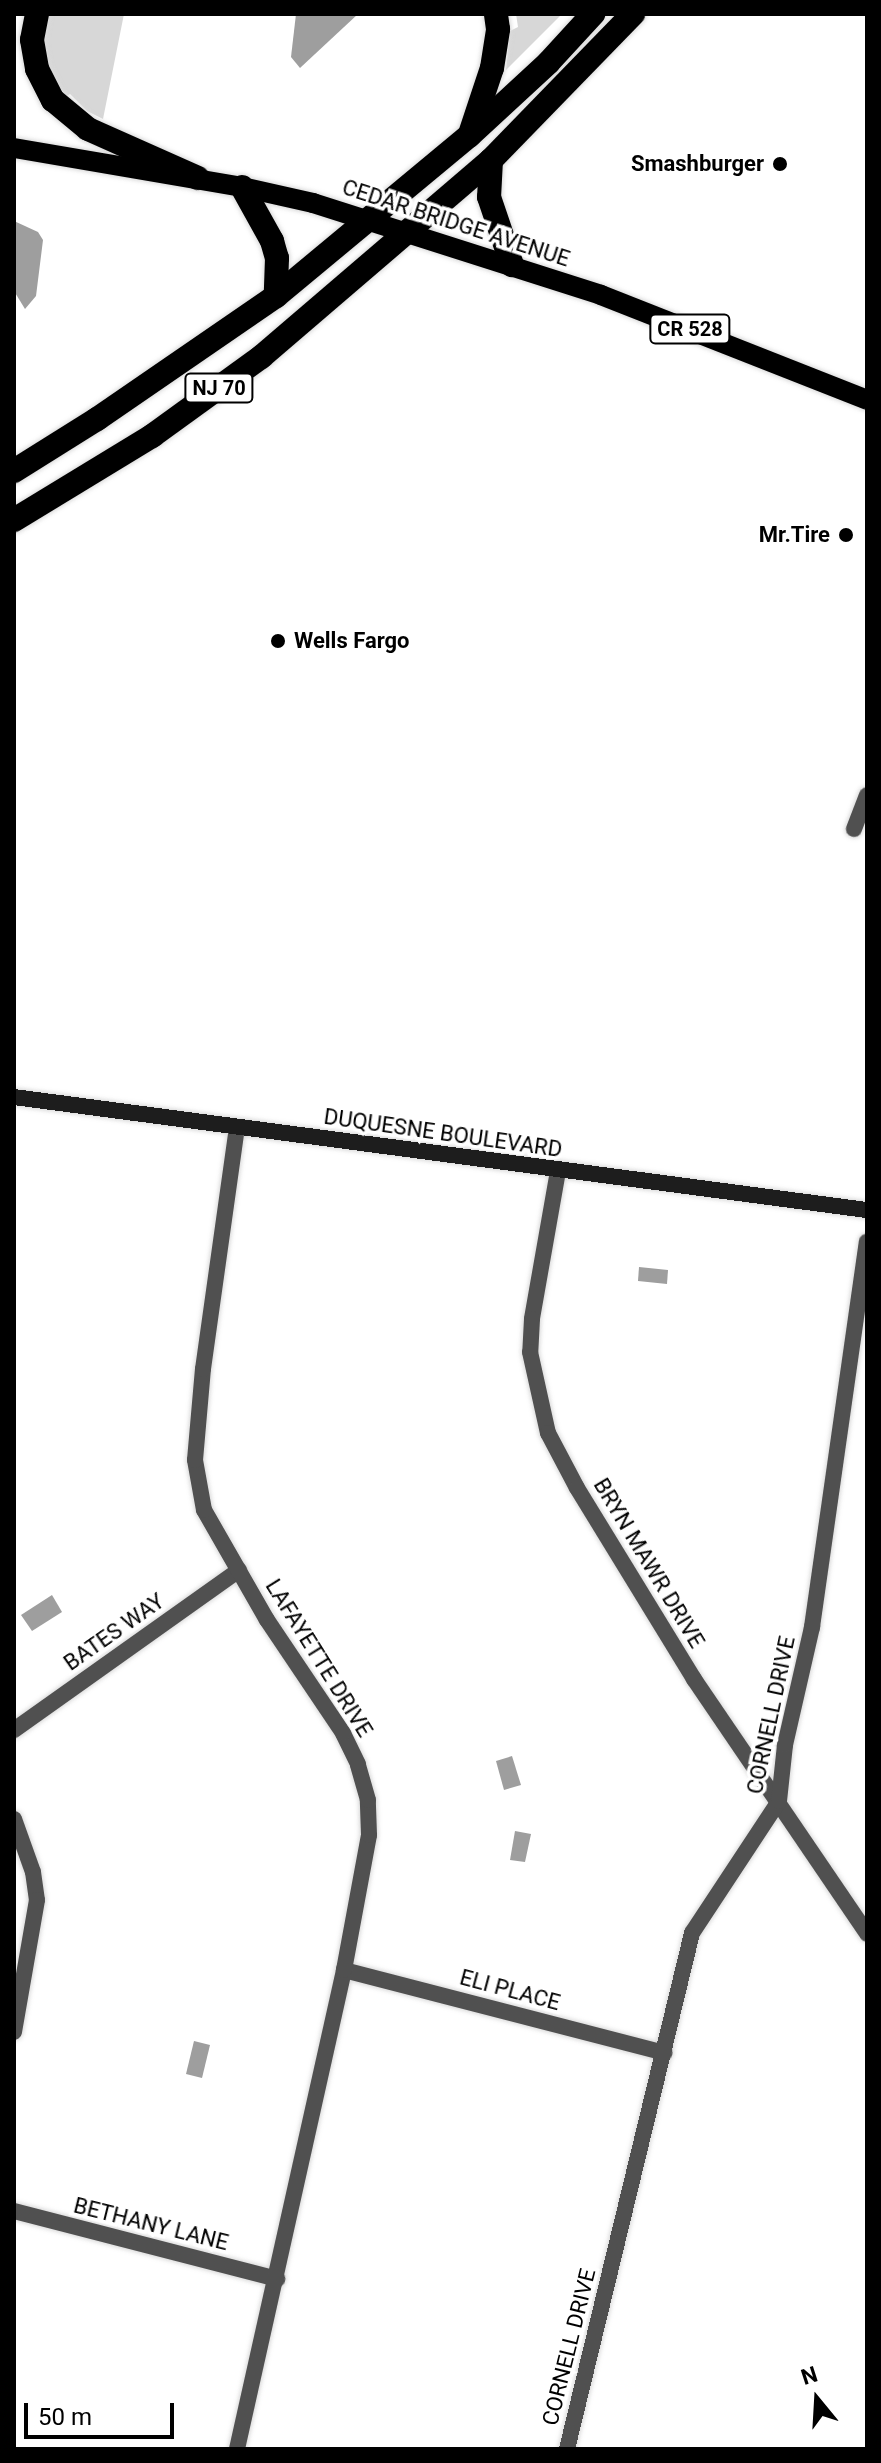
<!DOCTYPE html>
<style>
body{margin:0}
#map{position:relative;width:881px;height:2463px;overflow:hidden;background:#fff;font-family:Roboto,sans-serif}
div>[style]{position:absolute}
.green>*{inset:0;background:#d7d7d7}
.water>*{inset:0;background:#9e9e9e}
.roads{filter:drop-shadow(0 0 2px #dbdbdb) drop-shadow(0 0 2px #dbdbdb)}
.street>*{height:16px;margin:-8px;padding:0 8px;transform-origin:8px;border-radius:8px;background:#505050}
.secondary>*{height:16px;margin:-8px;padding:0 8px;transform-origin:8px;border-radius:8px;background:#1d1d1d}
.primary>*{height:20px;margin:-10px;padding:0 10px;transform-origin:10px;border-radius:10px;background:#000}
.highway>*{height:24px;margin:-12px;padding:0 12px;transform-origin:12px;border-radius:12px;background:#000}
.dots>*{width:22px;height:22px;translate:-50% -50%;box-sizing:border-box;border:4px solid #fff;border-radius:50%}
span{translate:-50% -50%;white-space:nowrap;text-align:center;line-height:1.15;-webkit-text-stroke:7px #fff;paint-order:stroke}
.shield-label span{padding:2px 6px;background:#fff;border:2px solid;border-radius:6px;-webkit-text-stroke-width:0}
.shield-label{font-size:20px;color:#000;font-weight:700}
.poi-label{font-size:22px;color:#000;font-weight:700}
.right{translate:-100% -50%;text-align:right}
.left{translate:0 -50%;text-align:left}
.street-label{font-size:22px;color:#000}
.frame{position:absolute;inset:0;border:16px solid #000;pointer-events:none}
.north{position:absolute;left:777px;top:2359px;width:80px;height:80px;-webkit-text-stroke:6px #fff;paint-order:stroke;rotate:342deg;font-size:22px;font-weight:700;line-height:32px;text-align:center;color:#000}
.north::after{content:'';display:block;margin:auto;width:28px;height:36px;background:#000;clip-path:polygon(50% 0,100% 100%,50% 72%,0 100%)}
.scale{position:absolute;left:24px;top:2403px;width:150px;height:36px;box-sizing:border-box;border:4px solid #000;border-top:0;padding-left:10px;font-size:24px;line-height:28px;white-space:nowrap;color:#000;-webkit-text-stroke:6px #fff;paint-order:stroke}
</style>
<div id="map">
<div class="green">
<i style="clip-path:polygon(49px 14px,124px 14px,103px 119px,87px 111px,70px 94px,65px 97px,48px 66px,44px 39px)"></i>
<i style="clip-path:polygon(516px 14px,562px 14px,506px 70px,510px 31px,518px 27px)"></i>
</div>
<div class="water">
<i style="clip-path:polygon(296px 14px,358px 14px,300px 68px,291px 57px)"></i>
<i style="clip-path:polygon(14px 221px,38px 232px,43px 240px,36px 296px,25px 309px,14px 291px)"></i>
<i style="clip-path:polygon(639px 1267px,668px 1270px,667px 1284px,638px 1281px)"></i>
<i style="clip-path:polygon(52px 1595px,62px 1612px,32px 1631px,21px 1615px)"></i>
<i style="clip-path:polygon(512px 1756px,521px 1785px,504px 1790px,496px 1761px)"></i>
<i style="clip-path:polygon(515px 1831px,531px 1834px,525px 1862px,510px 1860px)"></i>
<i style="clip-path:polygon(194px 2041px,210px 2045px,202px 2078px,186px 2074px)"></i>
</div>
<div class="roads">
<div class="street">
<i style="left:854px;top:829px;width:36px;rotate:-69deg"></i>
<i style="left:558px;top:1171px;width:150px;rotate:100deg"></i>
<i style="left:532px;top:1319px;width:33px;rotate:93deg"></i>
<i style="left:530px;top:1352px;width:83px;rotate:77.5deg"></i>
<i style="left:548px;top:1433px;width:62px;rotate:62.2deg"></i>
<i style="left:577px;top:1488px;width:224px;rotate:58.5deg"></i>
<i style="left:694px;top:1679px;width:308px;rotate:55.8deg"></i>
<i style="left:14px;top:1730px;width:276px;rotate:-35.4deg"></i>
<i style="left:14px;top:1819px;width:56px;rotate:70.3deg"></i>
<i style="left:33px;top:1872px;width:28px;rotate:82deg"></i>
<i style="left:37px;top:1900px;width:134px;rotate:99.9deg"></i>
<i style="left:344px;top:1970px;width:331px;rotate:14.5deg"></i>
<i style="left:14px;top:2211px;width:272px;rotate:14.5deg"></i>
<i style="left:237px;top:2449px;width:491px;rotate:-77.4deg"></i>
<i style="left:344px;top:1970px;width:137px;rotate:-79.5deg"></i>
<i style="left:369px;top:1835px;width:35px;rotate:-92deg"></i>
<i style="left:368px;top:1800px;width:37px;rotate:-106deg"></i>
<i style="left:358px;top:1764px;width:34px;rotate:-116deg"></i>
<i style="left:343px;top:1733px;width:136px;rotate:-123.9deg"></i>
<i style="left:267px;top:1620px;width:127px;rotate:-119.8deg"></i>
<i style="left:204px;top:1510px;width:51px;rotate:-100.2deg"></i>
<i style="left:195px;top:1460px;width:91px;rotate:-85deg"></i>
<i style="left:203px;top:1369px;width:243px;rotate:-82deg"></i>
<i style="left:567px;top:2449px;width:531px;rotate:-76.38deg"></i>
<i style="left:692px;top:1933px;width:158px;rotate:-56.6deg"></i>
<i style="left:779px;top:1801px;width:56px;rotate:-83.9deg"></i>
<i style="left:785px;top:1745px;width:121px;rotate:-77.1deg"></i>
<i style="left:812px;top:1627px;width:389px;rotate:-81.9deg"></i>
</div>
<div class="secondary">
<i style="left:14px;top:1097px;width:860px;rotate:7.55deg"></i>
</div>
<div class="primary">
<i style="left:14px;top:148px;width:231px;rotate:9.7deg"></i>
<i style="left:242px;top:187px;width:73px;rotate:12.7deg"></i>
<i style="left:313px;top:203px;width:302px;rotate:17.7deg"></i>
<i style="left:601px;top:295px;width:286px;rotate:21.5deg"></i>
</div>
<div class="highway">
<i style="left:37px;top:14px;width:26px;rotate:101deg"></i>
<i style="left:32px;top:40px;width:29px;rotate:80deg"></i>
<i style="left:37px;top:69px;width:35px;rotate:63deg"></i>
<i style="left:53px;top:100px;width:45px;rotate:39.6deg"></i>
<i style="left:88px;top:129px;width:120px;rotate:24deg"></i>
<i style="left:471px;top:131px;width:66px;rotate:-71.6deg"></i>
<i style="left:492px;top:68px;width:39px;rotate:-81deg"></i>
<i style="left:498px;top:29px;width:15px;rotate:-98deg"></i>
<i style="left:491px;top:160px;width:37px;rotate:93deg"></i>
<i style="left:489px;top:197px;width:72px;rotate:71.3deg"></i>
<i style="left:242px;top:187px;width:62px;rotate:60.9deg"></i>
<i style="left:272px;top:241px;width:18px;rotate:74deg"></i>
<i style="left:277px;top:258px;width:38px;rotate:92deg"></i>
<i style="left:14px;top:471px;width:98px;rotate:-32.1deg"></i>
<i style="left:97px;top:419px;width:217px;rotate:-34.5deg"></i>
<i style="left:276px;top:296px;width:251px;rotate:-39.7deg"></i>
<i style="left:469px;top:136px;width:108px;rotate:-42.7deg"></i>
<i style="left:548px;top:63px;width:67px;rotate:-47.4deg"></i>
<i style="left:14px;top:520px;width:162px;rotate:-31.3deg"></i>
<i style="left:152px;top:436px;width:135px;rotate:-35.9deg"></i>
<i style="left:261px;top:357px;width:303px;rotate:-40.6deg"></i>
<i style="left:491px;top:160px;width:204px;rotate:-45.8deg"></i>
</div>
</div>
<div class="dots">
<i style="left:780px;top:164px;background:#000"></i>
<i style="left:846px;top:535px;background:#000"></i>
<i style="left:278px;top:641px;background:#000"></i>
</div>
<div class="shield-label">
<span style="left:690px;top:329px">CR 528</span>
<span style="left:219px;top:388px">NJ 70</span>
</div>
<div class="poi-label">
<span class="right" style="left:764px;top:164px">Smashburger</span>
<span class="right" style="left:830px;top:535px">Mr.Tire</span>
<span class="left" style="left:294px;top:641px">Wells Fargo</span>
</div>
<div class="street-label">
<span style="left:456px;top:223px;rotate:18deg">CEDAR BRIDGE AVENUE</span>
<span style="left:443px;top:1133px;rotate:8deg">DUQUESNE BOULEVARD</span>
<span style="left:649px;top:1563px;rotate:59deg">BRYN MAWR DRIVE</span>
<span style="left:114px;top:1632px;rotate:-35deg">BATES WAY</span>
<span style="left:319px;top:1658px;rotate:58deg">LAFAYETTE DRIVE</span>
<span style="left:771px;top:1715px;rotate:-78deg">CORNELL DRIVE</span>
<span style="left:510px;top:1990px;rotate:15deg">ELI PLACE</span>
<span style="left:151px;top:2224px;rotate:14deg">BETHANY LANE</span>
<span style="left:569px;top:2347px;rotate:-76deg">CORNELL DRIVE</span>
</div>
<div class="frame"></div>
<div class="north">N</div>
<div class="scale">50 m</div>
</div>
